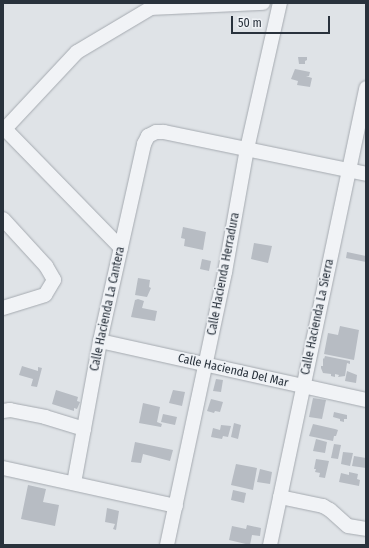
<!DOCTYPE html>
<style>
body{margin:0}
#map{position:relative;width:369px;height:548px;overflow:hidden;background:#dfe3e7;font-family:"Fira Sans Condensed",sans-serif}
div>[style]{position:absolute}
.building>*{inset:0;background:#b7bcc3}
.roads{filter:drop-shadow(0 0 1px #a5aab0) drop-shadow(0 0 1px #a5aab0)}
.street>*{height:14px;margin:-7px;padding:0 7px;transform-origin:7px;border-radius:7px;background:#f1f3f6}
span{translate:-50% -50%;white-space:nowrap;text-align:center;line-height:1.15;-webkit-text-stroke:3px #eef1f5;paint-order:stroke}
.street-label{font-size:12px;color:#29323c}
.frame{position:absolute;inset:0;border:4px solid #29323c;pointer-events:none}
.scale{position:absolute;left:231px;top:16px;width:99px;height:18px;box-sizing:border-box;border:2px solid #29323c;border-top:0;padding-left:5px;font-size:12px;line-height:14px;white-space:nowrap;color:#29323c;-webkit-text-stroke:3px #eef1f5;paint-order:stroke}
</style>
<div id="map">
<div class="building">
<i style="clip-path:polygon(298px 57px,307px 57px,307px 60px,305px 61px,305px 64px,299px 64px)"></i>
<i style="clip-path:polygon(295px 69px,310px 72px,309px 76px,306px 76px,312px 78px,310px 87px,297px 85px,298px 81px,291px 79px)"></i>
<i style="clip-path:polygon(183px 227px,206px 232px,203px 250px,184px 246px,185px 239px,181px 238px)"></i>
<i style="clip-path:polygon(254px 243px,272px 246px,268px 263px,251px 259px)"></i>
<i style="clip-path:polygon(347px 252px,366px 256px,366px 262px,346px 258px)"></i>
<i style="clip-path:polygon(202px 259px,211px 261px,209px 271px,200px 269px)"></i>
<i style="clip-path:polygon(138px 278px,150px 280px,149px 287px,151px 288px,147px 297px,135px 295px)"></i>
<i style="clip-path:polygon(138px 299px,144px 301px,142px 308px,157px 311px,155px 321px,131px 317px,135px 300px)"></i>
<i style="clip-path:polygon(340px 326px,359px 330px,354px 360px,324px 354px,328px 333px,338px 335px)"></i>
<i style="clip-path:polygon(325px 356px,350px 361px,350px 364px,347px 363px,345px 376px,338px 377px,339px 375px,335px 374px,335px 377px,331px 376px,331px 374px,323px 373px,321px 368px,321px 366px,323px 366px,323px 358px,324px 359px)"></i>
<i style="clip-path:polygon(22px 366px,38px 371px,38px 367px,42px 368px,37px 387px,31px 386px,33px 379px,19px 375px)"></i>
<i style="clip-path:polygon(347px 371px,357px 375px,356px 383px,345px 381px)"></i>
<i style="clip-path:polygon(216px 379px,223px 380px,221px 392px,213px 391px)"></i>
<i style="clip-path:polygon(56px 390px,78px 397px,77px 401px,80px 402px,77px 409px,74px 408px,74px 411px,52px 404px)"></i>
<i style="clip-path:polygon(173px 390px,185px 392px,182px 406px,169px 403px)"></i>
<i style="clip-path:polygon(313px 398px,326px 400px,322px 419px,309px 417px)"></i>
<i style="clip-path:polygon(211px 399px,223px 402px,220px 412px,215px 411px,214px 413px,207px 411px)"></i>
<i style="clip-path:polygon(143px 403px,160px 407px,157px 422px,162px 424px,161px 427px,139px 423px)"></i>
<i style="clip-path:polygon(334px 412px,347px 415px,347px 419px,344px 419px,344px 422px,340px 421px,340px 419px,333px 417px)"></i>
<i style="clip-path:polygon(163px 414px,177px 417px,175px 425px,161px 422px)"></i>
<i style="clip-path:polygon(234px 423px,241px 425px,238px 439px,231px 437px)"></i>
<i style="clip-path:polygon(313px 424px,335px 429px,338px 430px,336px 436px,334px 436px,333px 441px,309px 436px)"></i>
<i style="clip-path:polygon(221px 425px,231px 426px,228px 437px,223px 436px,222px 439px,211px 437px,213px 428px,220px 430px)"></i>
<i style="clip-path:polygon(316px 439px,327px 442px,325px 453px,313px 451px)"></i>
<i style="clip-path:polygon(135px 442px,173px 450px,170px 461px,143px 454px,141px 463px,131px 462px)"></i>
<i style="clip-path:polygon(334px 444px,341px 445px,338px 459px,331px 458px)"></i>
<i style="clip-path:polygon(343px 452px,353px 453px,350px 466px,341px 464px)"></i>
<i style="clip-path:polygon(354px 456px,366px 458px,366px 468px,352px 466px)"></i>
<i style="clip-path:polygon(316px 459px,329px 461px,325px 478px,319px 477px,320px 473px,315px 472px,316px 469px,314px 469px)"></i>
<i style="clip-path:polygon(236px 464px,257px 468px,253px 490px,231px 485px)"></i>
<i style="clip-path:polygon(260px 469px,272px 472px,270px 484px,257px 482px)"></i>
<i style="clip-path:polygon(349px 472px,358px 474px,357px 479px,360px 480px,359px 486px,339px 482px,341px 473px,349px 475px)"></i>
<i style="clip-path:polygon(28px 485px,46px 489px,43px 502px,59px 505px,55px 526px,21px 519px)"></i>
<i style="clip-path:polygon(233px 490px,246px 493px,244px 503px,231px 500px)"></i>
<i style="clip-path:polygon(107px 508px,119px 511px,116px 530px,113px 529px,115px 524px,105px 522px)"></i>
<i style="clip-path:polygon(247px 525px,261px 528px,260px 536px,252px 535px,250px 545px,229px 540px,232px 526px,246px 529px)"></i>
</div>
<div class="roads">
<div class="street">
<i style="left:5px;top:129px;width:166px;rotate:45.7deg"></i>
<i style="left:3px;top:131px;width:108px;rotate:-46.9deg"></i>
<i style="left:77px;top:52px;width:86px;rotate:-30.7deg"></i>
<i style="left:151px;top:8px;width:112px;rotate:-2.6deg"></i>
<i style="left:3px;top:219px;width:64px;rotate:47.5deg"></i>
<i style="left:46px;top:266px;width:16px;rotate:60deg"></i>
<i style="left:54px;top:280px;width:17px;rotate:121deg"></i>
<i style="left:45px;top:295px;width:44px;rotate:162.8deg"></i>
<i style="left:100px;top:341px;width:272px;rotate:12.5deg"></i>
<i style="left:3px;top:411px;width:7px;rotate:-8deg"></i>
<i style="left:10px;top:410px;width:36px;rotate:11deg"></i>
<i style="left:45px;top:417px;width:41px;rotate:17.1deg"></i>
<i style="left:3px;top:468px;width:177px;rotate:12.4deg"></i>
<i style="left:74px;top:483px;width:144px;rotate:-79.6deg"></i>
<i style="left:100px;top:341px;width:202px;rotate:-77.4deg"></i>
<i style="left:144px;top:144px;width:9px;rotate:-63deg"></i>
<i style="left:148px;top:136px;width:9px;rotate:-27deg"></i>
<i style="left:156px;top:132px;width:8px"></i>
<i style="left:164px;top:132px;width:206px;rotate:11.7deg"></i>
<i style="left:280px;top:497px;width:44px;rotate:11.8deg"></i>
<i style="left:323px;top:506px;width:8px;rotate:30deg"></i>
<i style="left:330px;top:510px;width:24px;rotate:42deg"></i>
<i style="left:348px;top:526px;width:18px;rotate:9deg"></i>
<i style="left:167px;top:545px;width:279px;rotate:-78deg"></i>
<i style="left:225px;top:272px;width:125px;rotate:-79.9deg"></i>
<i style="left:247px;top:149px;width:150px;rotate:-77.3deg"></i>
<i style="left:270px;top:545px;width:467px;rotate:-78.1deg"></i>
</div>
</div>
<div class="street-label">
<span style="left:224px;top:274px;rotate:-79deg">Calle Hacienda Herradura</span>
<span style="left:108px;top:309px;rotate:-78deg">Calle Hacienda La Cantera</span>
<span style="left:318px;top:317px;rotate:-78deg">Calle Hacienda La Sierra</span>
<span style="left:233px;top:371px;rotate:13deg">Calle Hacienda Del Mar</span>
</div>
<div class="frame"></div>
<div class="scale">50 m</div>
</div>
